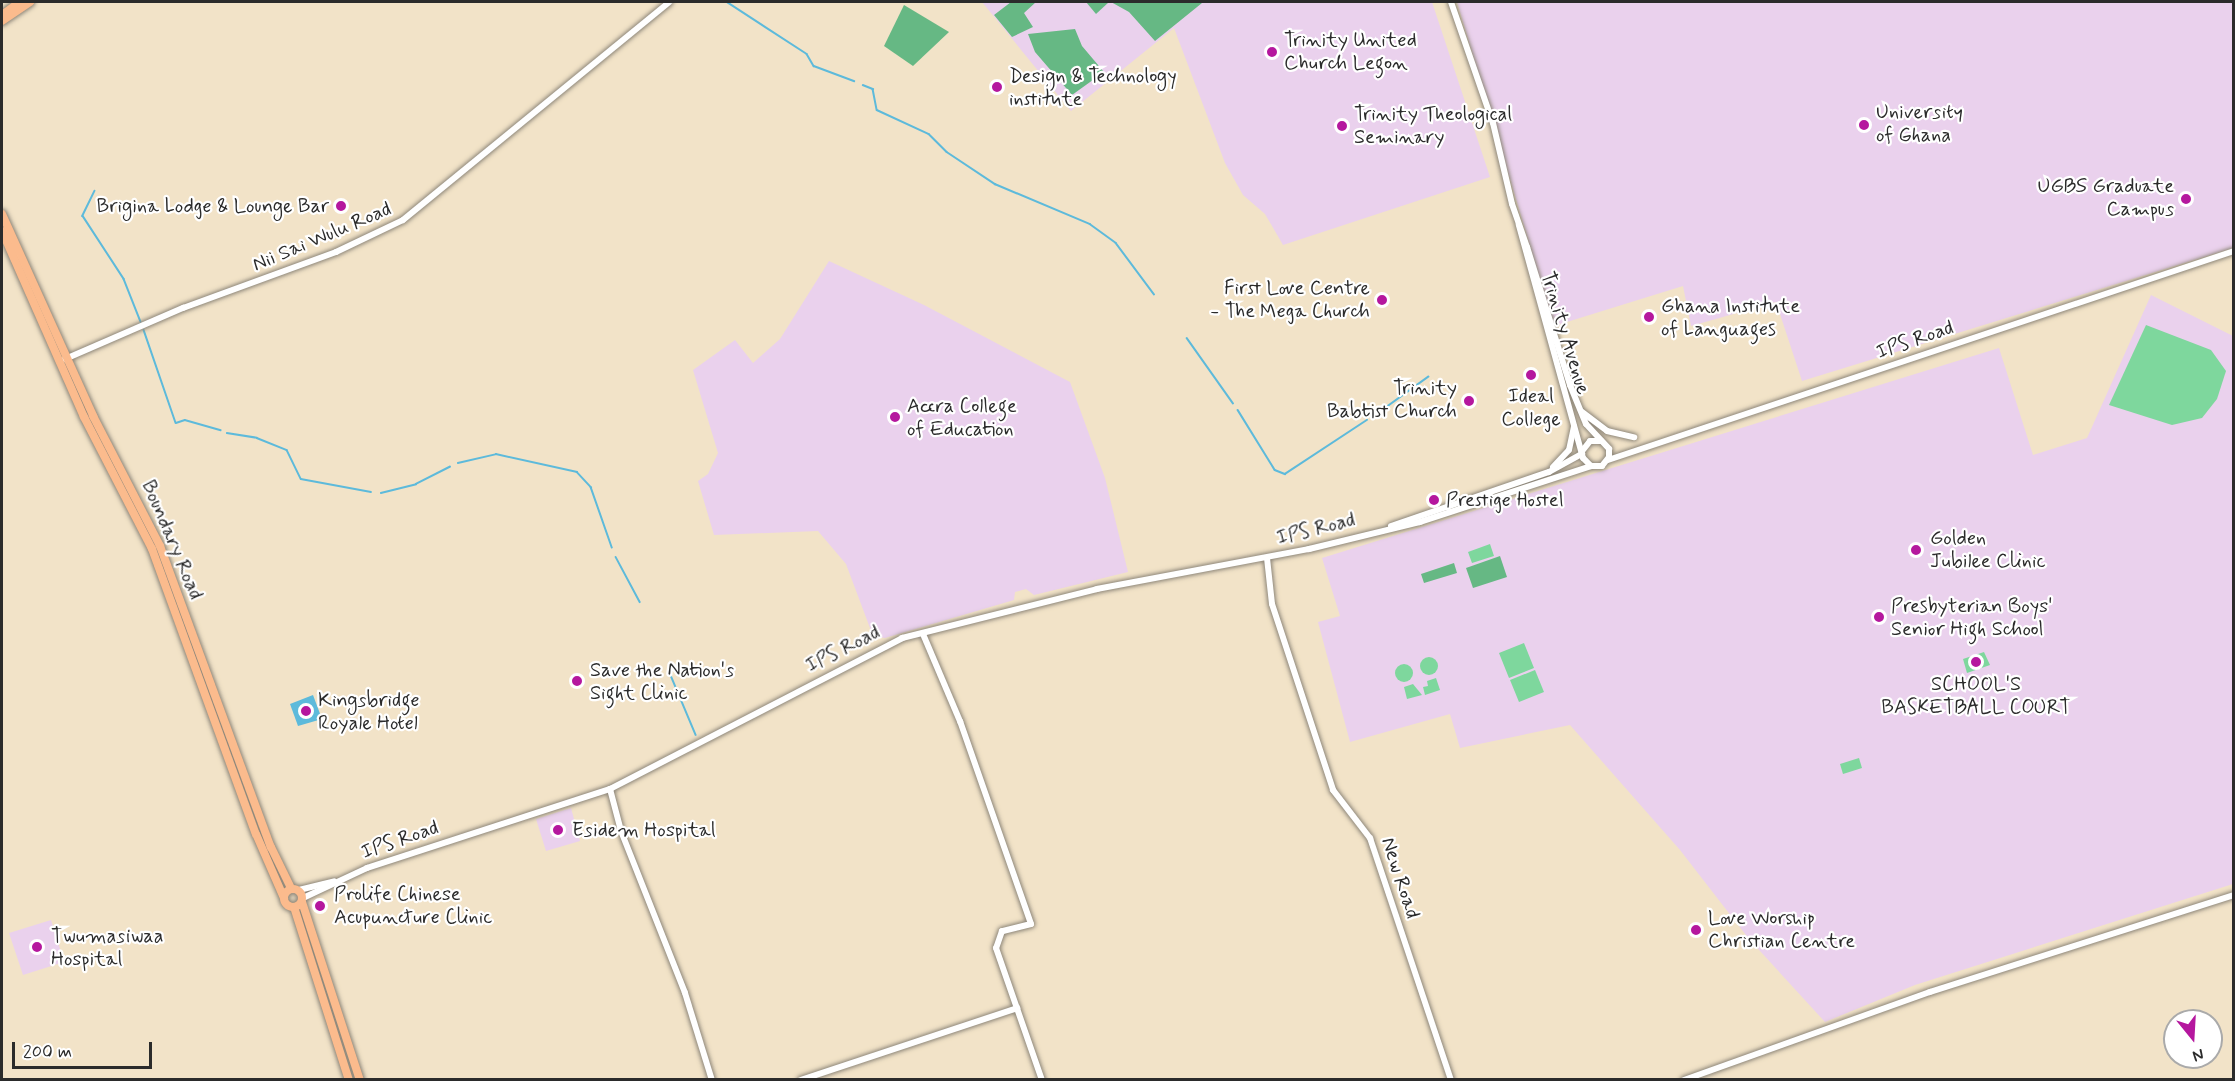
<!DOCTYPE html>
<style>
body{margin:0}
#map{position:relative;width:2235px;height:1081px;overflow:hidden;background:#f2e3c8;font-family:Mynerve,sans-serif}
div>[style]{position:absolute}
.built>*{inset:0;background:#ead1ed}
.green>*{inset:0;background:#7ed79d}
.round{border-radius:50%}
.forest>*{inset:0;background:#66b884}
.water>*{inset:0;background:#5dbadb}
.stream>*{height:1.5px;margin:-0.75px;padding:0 0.75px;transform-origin:0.75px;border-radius:0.75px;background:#5dbadb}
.roads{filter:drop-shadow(0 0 2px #8e877a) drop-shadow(0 0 2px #8e877a)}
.minor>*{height:6px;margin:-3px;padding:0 3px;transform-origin:3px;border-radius:3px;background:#fff}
.major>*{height:8px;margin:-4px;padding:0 4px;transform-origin:4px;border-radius:4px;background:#fbbb8d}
.major>.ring{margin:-4px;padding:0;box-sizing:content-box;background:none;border:8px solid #fbbb8d;border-radius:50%}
.dots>*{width:16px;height:16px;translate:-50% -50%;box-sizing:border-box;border:3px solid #fff;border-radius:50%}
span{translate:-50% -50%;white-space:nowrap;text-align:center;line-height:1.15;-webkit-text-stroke:4.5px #fff;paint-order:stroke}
.poi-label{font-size:20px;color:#2b2b2b}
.left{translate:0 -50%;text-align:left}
.right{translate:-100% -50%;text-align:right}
.street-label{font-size:20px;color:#2b2b2b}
.frame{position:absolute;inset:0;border:3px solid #2b2b2b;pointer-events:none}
.north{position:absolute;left:2163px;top:1009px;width:60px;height:60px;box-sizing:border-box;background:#fff;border:2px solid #aaa;border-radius:50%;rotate:162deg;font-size:16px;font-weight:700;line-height:24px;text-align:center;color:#2b2b2b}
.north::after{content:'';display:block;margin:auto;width:21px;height:27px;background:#b5179e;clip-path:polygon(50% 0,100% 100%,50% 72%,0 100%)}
.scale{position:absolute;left:12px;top:1042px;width:140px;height:27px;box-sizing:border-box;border:3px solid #2b2b2b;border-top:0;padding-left:8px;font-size:18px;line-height:21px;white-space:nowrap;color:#2b2b2b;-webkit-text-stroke:4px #fff;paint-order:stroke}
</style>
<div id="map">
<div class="built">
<i style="clip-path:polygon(982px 2px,1432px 2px,1490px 177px,1283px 245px,1265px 214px,1243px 195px,1225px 163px,1174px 28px,1071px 111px)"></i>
<i style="clip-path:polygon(1457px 2px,2233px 2px,2233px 248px,1802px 381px,1776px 302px,1691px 326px,1683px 286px,1554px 326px)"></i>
<i style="clip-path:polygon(829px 261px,924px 305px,1070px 382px,1105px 478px,1128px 572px,1034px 595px,1026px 589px,1015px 592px,1014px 600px,885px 638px,873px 636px,846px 564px,818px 531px,714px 535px,698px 481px,708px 474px,718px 453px,693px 370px,735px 340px,753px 363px,780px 339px)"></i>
<i style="clip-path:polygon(2151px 295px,2233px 336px,2233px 884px,1915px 985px,1825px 1022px,1749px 939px,1680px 850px,1570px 725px,1460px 748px,1450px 714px,1350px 742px,1318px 622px,1340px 616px,1322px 558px,1999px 348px,2033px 455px,2087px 438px)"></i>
<i style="clip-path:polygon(571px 808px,580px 841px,546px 851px,536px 819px)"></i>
<i style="clip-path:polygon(51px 920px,64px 962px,23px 975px,9px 933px)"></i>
</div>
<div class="green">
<i style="clip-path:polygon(2146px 325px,2211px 350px,2226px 371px,2217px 399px,2202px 418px,2172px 425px,2109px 405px)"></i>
<i style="clip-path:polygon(1490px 544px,1494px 556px,1472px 563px,1468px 552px)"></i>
<i style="clip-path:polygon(1524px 643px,1534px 668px,1509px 678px,1499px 653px)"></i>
<i style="clip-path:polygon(1984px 652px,1990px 665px,1967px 673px,1963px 659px)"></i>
<i class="round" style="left:1420px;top:657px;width:18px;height:18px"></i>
<i class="round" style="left:1395px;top:664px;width:18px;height:18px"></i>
<i style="clip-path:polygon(1535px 670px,1544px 692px,1519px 702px,1510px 680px)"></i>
<i style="clip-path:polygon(1436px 678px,1440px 690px,1425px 695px,1423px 687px,1428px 686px,1427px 681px)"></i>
<i style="clip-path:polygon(1413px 684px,1422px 695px,1407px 699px,1404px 687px)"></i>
<i style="clip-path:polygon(1859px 758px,1862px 768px,1843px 774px,1840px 764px)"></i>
</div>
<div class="forest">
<i style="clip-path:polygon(1011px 2px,1036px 2px,1024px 13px,1033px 27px,1012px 37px,994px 15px)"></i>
<i style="clip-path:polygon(1086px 2px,1109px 2px,1096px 14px)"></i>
<i style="clip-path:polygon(1111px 2px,1201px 2px,1202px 3px,1155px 41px,1129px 12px)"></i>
<i style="clip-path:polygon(904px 5px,949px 32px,913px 66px,884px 46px)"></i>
<i style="clip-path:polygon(1075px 29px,1082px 46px,1104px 72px,1072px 95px,1035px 52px,1028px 34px)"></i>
<i style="clip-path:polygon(1500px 556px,1507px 577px,1473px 588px,1466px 568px)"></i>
<i style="clip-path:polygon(1454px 563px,1457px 573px,1424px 583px,1421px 574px)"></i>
</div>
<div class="water">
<i style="clip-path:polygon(313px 695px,322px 719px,298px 726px,290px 704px)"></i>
</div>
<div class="stream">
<i style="left:727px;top:2px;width:95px;rotate:33deg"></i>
<i style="left:807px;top:54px;width:14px;rotate:60deg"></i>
<i style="left:814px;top:66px;width:43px;rotate:20.6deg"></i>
<i style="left:863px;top:85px;width:11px;rotate:22deg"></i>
<i style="left:873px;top:89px;width:21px;rotate:79deg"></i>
<i style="left:877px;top:110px;width:57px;rotate:24.8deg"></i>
<i style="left:929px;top:134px;width:25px;rotate:45deg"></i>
<i style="left:947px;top:152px;width:58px;rotate:33.7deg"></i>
<i style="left:995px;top:184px;width:103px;rotate:22.8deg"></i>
<i style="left:1090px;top:224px;width:32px;rotate:36deg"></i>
<i style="left:1116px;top:243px;width:64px;rotate:53.3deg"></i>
<i style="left:95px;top:191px;width:28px;rotate:116deg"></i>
<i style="left:83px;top:216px;width:75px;rotate:56.9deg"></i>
<i style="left:124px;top:279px;width:46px;rotate:68.4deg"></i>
<i style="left:144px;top:330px;width:98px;rotate:71deg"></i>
<i style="left:176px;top:423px;width:9px;rotate:-18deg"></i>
<i style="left:185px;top:420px;width:37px;rotate:16deg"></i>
<i style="left:1187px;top:338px;width:80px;rotate:54.7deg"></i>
<i style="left:1238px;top:410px;width:70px;rotate:58.3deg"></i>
<i style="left:1275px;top:470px;width:11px;rotate:22deg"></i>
<i style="left:1285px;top:474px;width:98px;rotate:-33.4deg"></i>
<i style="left:1378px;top:413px;width:62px;rotate:-35.8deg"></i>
<i style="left:227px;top:433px;width:30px;rotate:9deg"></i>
<i style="left:257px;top:438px;width:32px;rotate:22deg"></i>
<i style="left:287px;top:450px;width:32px;rotate:64deg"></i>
<i style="left:301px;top:479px;width:71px;rotate:10.5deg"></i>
<i style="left:458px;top:463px;width:39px;rotate:-13deg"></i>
<i style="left:496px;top:454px;width:83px;rotate:12.5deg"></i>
<i style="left:577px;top:472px;width:21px;rotate:47deg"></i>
<i style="left:591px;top:487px;width:64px;rotate:70.7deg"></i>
<i style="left:381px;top:493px;width:36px;rotate:-14deg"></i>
<i style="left:416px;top:484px;width:38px;rotate:-27deg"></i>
<i style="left:616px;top:557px;width:51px;rotate:61.9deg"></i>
<i style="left:670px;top:673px;width:67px;rotate:67.2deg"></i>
</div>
<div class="roads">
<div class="minor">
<i style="left:1451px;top:2px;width:128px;rotate:70.9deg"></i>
<i style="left:1493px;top:123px;width:83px;rotate:76.8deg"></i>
<i style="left:1512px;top:204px;width:46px;rotate:70.8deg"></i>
<i style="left:1527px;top:247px;width:145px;rotate:72.7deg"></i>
<i style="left:1570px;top:385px;width:42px;rotate:67.7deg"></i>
<i style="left:1586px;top:424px;width:34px;rotate:47deg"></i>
<i style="left:1609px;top:449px;width:8px;rotate:90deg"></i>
<i style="left:1609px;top:457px;width:11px;rotate:128deg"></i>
<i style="left:1602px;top:466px;width:11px;rotate:180deg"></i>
<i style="left:1591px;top:466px;width:11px;rotate:-135deg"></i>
<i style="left:1583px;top:458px;width:242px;rotate:-105.4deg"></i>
<i style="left:65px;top:359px;width:129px;rotate:-23.4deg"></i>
<i style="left:183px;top:308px;width:163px;rotate:-20.1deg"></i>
<i style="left:336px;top:252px;width:74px;rotate:-25.5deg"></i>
<i style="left:403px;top:220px;width:344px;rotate:-39.3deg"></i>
<i style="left:1582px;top:412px;width:31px;rotate:37deg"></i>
<i style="left:1607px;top:431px;width:28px;rotate:13deg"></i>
<i style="left:1583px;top:450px;width:11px;rotate:-52deg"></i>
<i style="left:1590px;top:441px;width:11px"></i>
<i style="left:1608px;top:460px;width:660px;rotate:-18.46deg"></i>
<i style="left:1553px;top:467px;width:23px;rotate:-47deg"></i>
<i style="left:1569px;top:450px;width:24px;rotate:-78deg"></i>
<i style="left:1391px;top:526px;width:167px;rotate:-18.9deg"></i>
<i style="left:1549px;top:472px;width:38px;rotate:-29deg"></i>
<i style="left:1267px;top:558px;width:46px;rotate:83.8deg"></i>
<i style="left:1272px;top:604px;width:196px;rotate:71.8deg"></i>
<i style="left:1333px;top:790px;width:61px;rotate:52.4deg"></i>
<i style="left:1370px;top:838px;width:255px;rotate:71.5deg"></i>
<i style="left:923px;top:634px;width:95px;rotate:67deg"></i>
<i style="left:960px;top:721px;width:215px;rotate:70.7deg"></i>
<i style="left:1031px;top:924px;width:30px;rotate:166deg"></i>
<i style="left:1002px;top:931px;width:18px;rotate:109deg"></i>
<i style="left:996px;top:948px;width:140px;rotate:70.8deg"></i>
<i style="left:610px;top:789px;width:43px;rotate:75.3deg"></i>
<i style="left:621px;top:831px;width:174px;rotate:68.4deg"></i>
<i style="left:685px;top:993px;width:91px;rotate:72.8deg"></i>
<i style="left:299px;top:890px;width:36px;rotate:-14deg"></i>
<i style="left:303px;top:898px;width:71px;rotate:-25.1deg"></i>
<i style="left:367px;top:868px;width:256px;rotate:-18deg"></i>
<i style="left:610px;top:789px;width:329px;rotate:-27.3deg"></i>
<i style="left:902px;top:638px;width:201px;rotate:-14.1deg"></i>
<i style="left:1097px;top:589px;width:216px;rotate:-10.7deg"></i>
<i style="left:1309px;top:549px;width:114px;rotate:-13.7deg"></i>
<i style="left:1420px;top:522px;width:180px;rotate:-18.1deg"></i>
<i style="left:801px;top:1080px;width:228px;rotate:-18.4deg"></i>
<i style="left:1684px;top:1080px;width:261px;rotate:-19.7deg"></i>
<i style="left:1930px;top:992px;width:319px;rotate:-17.7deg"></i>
</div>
<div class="major">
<i style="left:2px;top:15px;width:22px;rotate:-36deg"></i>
<i style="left:2px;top:21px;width:34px;rotate:-34deg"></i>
<i style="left:2px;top:214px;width:222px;rotate:65.7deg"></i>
<i style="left:93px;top:416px;width:146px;rotate:62.7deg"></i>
<i style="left:160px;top:546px;width:321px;rotate:69.8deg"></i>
<i style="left:271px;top:847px;width:46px;rotate:64deg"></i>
<i style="left:2px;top:231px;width:203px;rotate:66.2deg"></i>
<i style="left:84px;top:417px;width:148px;rotate:62.7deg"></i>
<i style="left:152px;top:549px;width:303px;rotate:70deg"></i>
<i style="left:256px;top:834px;width:70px;rotate:66.4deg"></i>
<i class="ring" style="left:284px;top:889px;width:10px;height:10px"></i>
<i style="left:302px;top:902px;width:187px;rotate:72deg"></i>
<i style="left:294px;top:907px;width:182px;rotate:72.4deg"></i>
</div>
</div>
<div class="dots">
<i style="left:1272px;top:52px;background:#b5179e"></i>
<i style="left:997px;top:87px;background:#b5179e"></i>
<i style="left:1864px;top:125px;background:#b5179e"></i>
<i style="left:1342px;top:126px;background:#b5179e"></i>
<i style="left:2186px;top:199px;background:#b5179e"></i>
<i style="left:341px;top:206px;background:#b5179e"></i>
<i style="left:1382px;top:300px;background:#b5179e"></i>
<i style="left:1649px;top:317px;background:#b5179e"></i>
<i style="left:1531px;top:375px;background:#b5179e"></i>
<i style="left:1469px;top:401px;background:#b5179e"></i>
<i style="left:895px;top:417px;background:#b5179e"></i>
<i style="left:1434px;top:500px;background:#b5179e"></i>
<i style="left:1916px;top:550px;background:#b5179e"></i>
<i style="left:1879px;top:617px;background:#b5179e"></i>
<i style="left:1976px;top:662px;background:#b5179e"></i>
<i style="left:577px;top:681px;background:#b5179e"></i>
<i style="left:306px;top:711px;background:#b5179e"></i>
<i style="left:558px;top:830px;background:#b5179e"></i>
<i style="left:320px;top:906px;background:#b5179e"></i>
<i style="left:1696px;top:930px;background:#b5179e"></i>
<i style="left:37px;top:947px;background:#b5179e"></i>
</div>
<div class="poi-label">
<span class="left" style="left:1284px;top:52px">Trinity United<br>Church Legon</span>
<span class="left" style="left:1009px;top:88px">Design &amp; Technology<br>institute</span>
<span class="left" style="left:1876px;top:124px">University<br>of Ghana</span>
<span class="left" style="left:1354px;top:126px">Trinity Theological<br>Seminary</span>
<span class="right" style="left:2174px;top:198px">UGBS Graduate<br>Campus</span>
<span class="right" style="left:329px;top:206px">Brigina Lodge &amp; Lounge Bar</span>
<span class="right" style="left:1370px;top:300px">First Love Centre<br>- The Mega Church</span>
<span class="left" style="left:1661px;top:318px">Ghana Institute<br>of Languages</span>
<span class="right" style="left:1457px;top:400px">Trinity<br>Babtist Church</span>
<span style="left:1531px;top:408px">Ideal<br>College</span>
<span class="left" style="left:907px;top:418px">Accra College<br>of Education</span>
<span class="left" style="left:1446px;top:500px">Prestige Hostel</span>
<span class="left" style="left:1930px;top:550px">Golden<br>Jubilee Clinic</span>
<span class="left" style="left:1891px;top:618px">Presbyterian Boys'<br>Senior High School</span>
<span class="left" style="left:590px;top:682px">Save the Nation's<br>Sight Clinic</span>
<span style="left:1976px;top:696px">SCHOOL'S<br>BASKETBALL COURT</span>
<span class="left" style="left:318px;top:712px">Kingsbridge<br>Royale Hotel</span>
<span class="left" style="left:572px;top:830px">Esidem Hospital</span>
<span class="left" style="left:334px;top:906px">Prolife Chinese<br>Acupuncture Clinic</span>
<span class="left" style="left:1708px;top:930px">Love Worship<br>Christian Centre</span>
<span class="left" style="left:51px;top:948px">Twumasiwaa<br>Hospital</span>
</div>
<div class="street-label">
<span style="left:322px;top:237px;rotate:-23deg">Nii Sai Wulu Road</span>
<span style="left:1565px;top:333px;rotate:73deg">Trinity Avenue</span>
<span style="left:1915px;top:340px;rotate:-19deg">IPS Road</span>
<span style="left:1316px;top:529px;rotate:-14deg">IPS Road</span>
<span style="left:172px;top:540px;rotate:67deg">Boundary Road</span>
<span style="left:843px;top:649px;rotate:-27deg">IPS Road</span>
<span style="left:400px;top:840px;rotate:-19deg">IPS Road</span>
<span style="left:1400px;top:878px;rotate:72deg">New Road</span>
</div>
<div class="frame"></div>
<div class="north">N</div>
<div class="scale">200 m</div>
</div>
